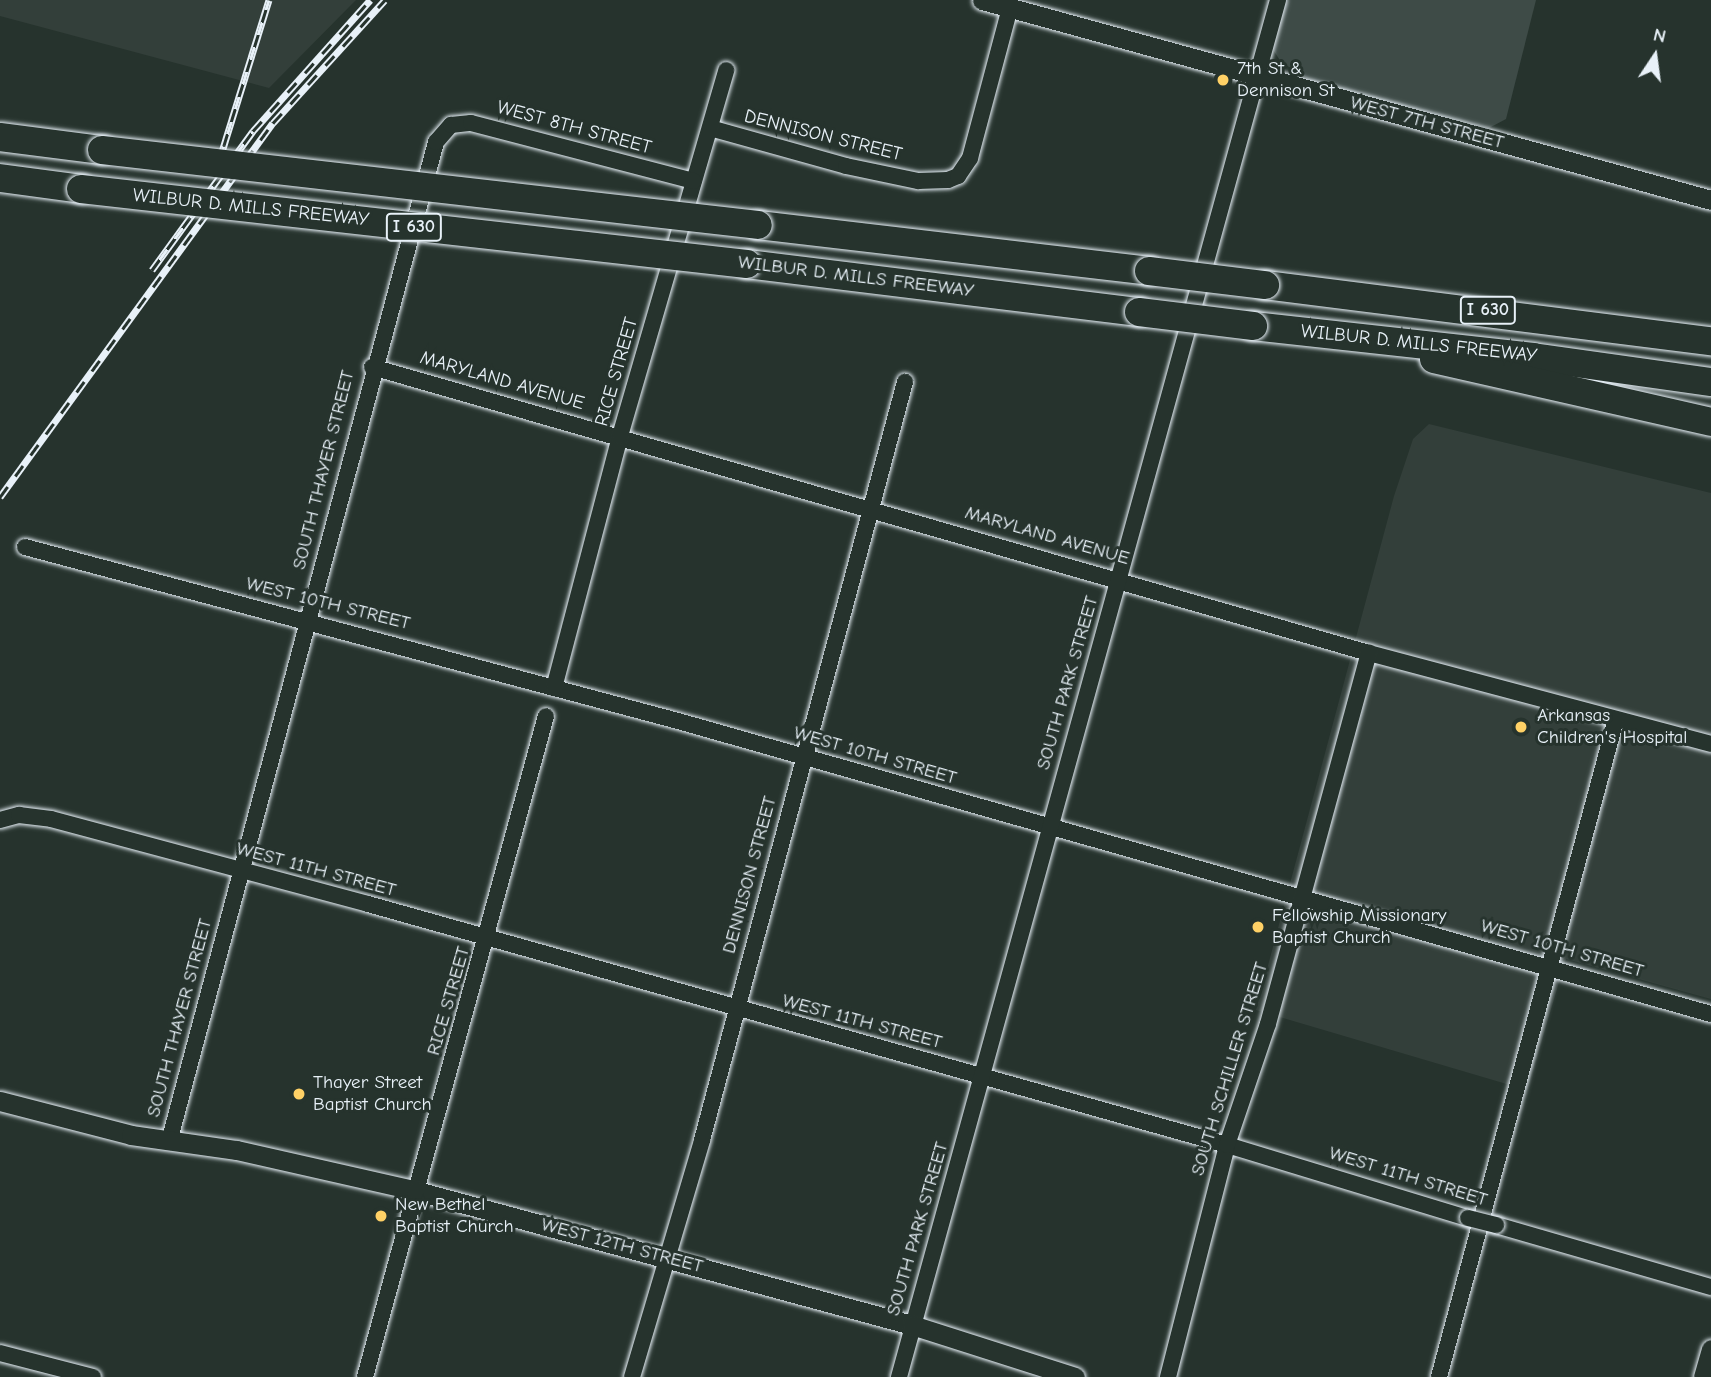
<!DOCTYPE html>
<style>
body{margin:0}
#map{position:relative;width:1711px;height:1377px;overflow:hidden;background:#26332d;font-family:"Comic Neue",sans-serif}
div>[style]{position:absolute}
.built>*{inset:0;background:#333f3a}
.green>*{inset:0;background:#3e4b47}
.roads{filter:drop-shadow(0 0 2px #e8f1f8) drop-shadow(0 0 2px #e8f1f8)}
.minor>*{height:16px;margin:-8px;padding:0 8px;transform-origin:8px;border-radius:8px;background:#26332d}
.tertiary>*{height:19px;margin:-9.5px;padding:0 9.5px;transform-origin:9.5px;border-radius:9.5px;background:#26332d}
.motorway>*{height:28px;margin:-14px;padding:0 14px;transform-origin:14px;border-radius:14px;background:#26332d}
.rail>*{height:7px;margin-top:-3.5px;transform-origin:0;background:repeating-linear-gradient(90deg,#26332d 0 13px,#e8f1f8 0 26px);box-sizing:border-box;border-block:2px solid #e8f1f8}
.bridges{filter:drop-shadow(0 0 2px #e8f1f8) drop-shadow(0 0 2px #e8f1f8)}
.minor-bridge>*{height:16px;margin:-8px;padding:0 8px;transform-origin:8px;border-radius:8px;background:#26332d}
.motorway-bridge>*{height:28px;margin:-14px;padding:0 14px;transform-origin:14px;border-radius:14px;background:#26332d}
.dots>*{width:19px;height:19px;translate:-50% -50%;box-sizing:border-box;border:4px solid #26332d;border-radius:50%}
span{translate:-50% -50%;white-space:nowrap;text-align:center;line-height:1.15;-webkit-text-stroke:6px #26332d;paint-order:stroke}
.shield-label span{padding:2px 5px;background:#26332d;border:2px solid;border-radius:5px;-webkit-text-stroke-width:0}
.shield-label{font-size:18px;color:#e8f1f8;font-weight:700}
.poi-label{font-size:19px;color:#e8f1f8}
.left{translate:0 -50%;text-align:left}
.street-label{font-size:19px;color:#e8f1f8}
.north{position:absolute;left:1620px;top:21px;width:70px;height:70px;-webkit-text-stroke:5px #26332d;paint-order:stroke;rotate:13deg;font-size:19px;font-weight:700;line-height:28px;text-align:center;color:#e8f1f8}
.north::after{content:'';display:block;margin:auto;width:24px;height:32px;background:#e8f1f8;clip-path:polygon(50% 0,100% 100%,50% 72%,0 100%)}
</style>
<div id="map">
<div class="built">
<i style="clip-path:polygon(0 0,356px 0,269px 88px,0 16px)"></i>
<i style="clip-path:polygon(1429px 424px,1711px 493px,1711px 999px,1566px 959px,1527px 1090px,1256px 1010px,1394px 496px,1413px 439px)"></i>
</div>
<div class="green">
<i style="clip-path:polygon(1284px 0,1536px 0,1506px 119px,1489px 128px,1310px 80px,1281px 62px,1272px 48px)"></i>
</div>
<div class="roads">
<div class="minor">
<i style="left:710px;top:128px;width:141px;rotate:15.6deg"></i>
<i style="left:846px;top:166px;width:74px;rotate:11.8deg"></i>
<i style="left:918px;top:181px;width:30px;rotate:-2deg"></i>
<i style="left:948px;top:180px;width:11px;rotate:-22deg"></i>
<i style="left:958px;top:176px;width:22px;rotate:-56deg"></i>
<i style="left:970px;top:158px;width:155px;rotate:-75.1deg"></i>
<i style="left:372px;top:367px;width:1037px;rotate:16.01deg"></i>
<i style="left:1369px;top:653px;width:354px;rotate:14.9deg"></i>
<i style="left:25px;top:547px;width:676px;rotate:14.92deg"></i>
<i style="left:678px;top:721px;width:1074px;rotate:15.84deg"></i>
<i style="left:554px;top:688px;width:260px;rotate:-75.3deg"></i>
<i style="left:620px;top:436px;width:381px;rotate:-73.8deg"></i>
<i style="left:0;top:820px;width:20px;rotate:-15deg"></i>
<i style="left:19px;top:815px;width:32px;rotate:7deg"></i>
<i style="left:51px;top:819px;width:328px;rotate:15deg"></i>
<i style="left:368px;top:904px;width:892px;rotate:15.67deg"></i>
<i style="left:1227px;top:1145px;width:252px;rotate:16.9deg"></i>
<i style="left:169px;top:1142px;width:1035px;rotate:-75.05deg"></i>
<i style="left:436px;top:142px;width:23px;rotate:-49deg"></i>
<i style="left:451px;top:125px;width:20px;rotate:-6deg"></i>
<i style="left:471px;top:123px;width:230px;rotate:14.6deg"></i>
<i style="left:1496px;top:1225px;width:224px;rotate:16.1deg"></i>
<i style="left:0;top:1353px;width:96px;rotate:14.5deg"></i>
<i style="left:365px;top:1377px;width:685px;rotate:-74.69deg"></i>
<i style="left:632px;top:1377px;width:247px;rotate:-73.5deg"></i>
<i style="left:702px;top:1140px;width:785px;rotate:-75.01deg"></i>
<i style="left:899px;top:1377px;width:1428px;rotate:-74.61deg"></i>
<i style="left:1168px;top:1377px;width:239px;rotate:-75.7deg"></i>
<i style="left:1227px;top:1145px;width:128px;rotate:-71.3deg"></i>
<i style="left:1268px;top:1024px;width:385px;rotate:-74.8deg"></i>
<i style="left:1439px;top:1377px;width:681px;rotate:-74.94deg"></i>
</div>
<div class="tertiary">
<i style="left:982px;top:0;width:756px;rotate:15.34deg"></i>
<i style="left:0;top:1101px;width:135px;rotate:14.5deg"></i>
<i style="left:131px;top:1135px;width:107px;rotate:8.1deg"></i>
<i style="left:237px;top:1150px;width:185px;rotate:12.8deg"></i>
<i style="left:417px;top:1191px;width:513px;rotate:15.15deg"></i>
<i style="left:912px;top:1325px;width:171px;rotate:17.7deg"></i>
<i style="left:1703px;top:1377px;width:29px;rotate:-74deg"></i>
</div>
<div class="motorway">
<i style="left:0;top:137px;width:103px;rotate:7.3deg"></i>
<i style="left:0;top:178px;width:82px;rotate:7.7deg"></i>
<i style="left:758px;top:225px;width:394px;rotate:6.7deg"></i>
<i style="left:747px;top:264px;width:395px;rotate:7deg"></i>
<i style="left:1265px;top:285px;width:450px;rotate:7.2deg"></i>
<i style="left:1253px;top:326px;width:282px;rotate:6.3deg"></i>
<i style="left:1533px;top:357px;width:180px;rotate:8deg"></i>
<i style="left:1434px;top:359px;width:284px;rotate:12.8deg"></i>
</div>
</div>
<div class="rail">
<i style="left:216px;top:171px;width:179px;rotate:-72.8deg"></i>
<i style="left:152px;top:270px;width:172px;rotate:-54deg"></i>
<i style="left:253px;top:131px;width:176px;rotate:-48.2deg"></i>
<i style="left:0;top:497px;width:463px;rotate:-53.9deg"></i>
<i style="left:273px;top:123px;width:166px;rotate:-47.7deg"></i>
</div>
<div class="bridges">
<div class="minor-bridge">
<i style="left:1468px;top:1218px;width:29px;rotate:14deg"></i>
</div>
<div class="motorway-bridge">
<i style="left:102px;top:150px;width:660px;rotate:6.52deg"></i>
<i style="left:81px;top:189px;width:670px;rotate:6.43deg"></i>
<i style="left:1149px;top:271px;width:117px;rotate:6.9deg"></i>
<i style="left:1139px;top:312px;width:115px;rotate:7deg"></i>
</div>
</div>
<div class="dots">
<i style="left:1223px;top:80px;background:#ffd166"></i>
<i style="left:1521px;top:727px;background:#ffd166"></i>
<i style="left:1258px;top:927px;background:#ffd166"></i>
<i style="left:299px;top:1094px;background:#ffd166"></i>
<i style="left:381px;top:1216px;background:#ffd166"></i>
</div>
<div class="shield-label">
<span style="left:414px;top:227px">I 630</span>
<span style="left:1488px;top:310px">I 630</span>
</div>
<div class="poi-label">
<span class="left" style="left:1237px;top:80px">7th St &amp;<br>Dennison St</span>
<span class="left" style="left:1537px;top:727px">Arkansas<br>Children's Hospital</span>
<span class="left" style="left:1272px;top:927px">Fellowship Missionary<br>Baptist Church</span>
<span class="left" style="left:313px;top:1094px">Thayer Street<br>Baptist Church</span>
<span class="left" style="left:395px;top:1216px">New Bethel<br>Baptist Church</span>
</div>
<div class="street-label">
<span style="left:1427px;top:123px;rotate:15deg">WEST 7TH STREET</span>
<span style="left:574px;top:128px;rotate:15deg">WEST 8TH STREET</span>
<span style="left:823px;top:136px;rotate:14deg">DENNISON STREET</span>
<span style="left:251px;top:208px;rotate:6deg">WILBUR D. MILLS FREEWAY</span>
<span style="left:856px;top:277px;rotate:7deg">WILBUR D. MILLS FREEWAY</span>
<span style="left:1419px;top:344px;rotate:6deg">WILBUR D. MILLS FREEWAY</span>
<span style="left:617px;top:372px;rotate:-74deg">RICE STREET</span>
<span style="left:502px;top:381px;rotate:16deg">MARYLAND AVENUE</span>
<span style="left:324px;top:470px;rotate:-76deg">SOUTH THAYER STREET</span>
<span style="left:1047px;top:536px;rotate:16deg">MARYLAND AVENUE</span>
<span style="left:328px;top:604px;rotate:14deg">WEST 10TH STREET</span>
<span style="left:1068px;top:683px;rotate:-74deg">SOUTH PARK STREET</span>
<span style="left:875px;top:756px;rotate:16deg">WEST 10TH STREET</span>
<span style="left:316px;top:870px;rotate:15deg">WEST 11TH STREET</span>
<span style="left:750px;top:875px;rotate:-75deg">DENNISON STREET</span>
<span style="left:1562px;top:949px;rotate:16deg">WEST 10TH STREET</span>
<span style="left:449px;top:1001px;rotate:-74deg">RICE STREET</span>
<span style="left:180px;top:1018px;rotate:-75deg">SOUTH THAYER STREET</span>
<span style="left:862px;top:1022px;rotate:15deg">WEST 11TH STREET</span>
<span style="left:1230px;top:1069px;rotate:-73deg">SOUTH SCHILLER STREET</span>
<span style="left:1408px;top:1177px;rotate:17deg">WEST 11TH STREET</span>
<span style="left:918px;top:1229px;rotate:-74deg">SOUTH PARK STREET</span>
<span style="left:622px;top:1246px;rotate:15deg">WEST 12TH STREET</span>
</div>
<div class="north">N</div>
</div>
